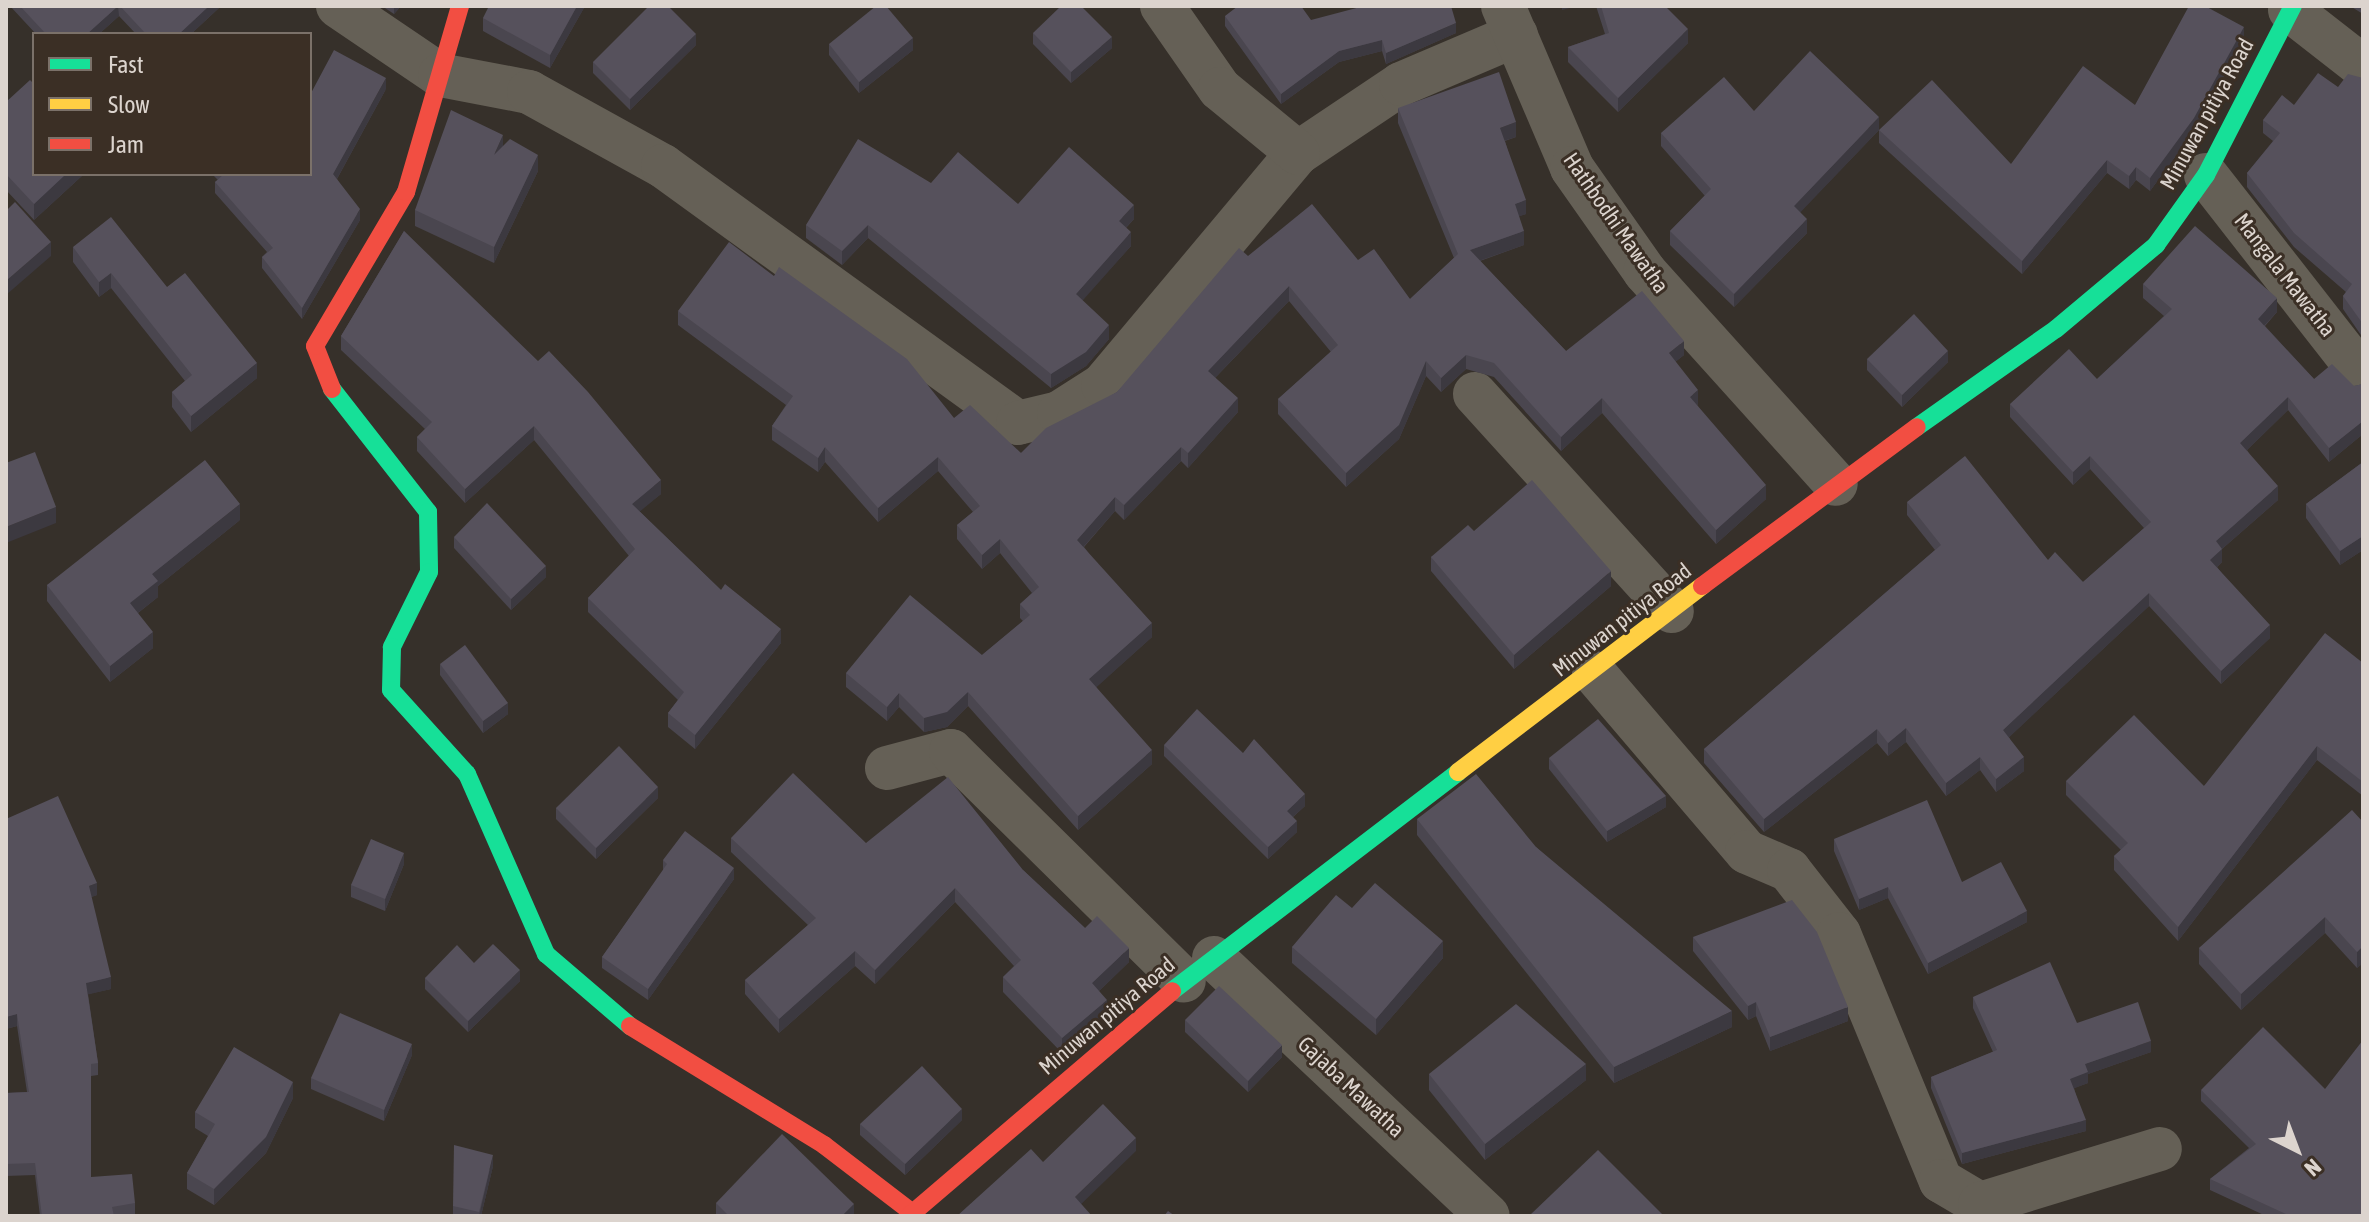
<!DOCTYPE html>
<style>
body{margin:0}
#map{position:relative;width:2369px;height:1222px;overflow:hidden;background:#36302a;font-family:"Asap Condensed",sans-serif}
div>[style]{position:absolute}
.street>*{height:44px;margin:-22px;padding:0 22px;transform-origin:22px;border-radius:22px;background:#656056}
.fast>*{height:18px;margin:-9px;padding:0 9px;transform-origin:9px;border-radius:9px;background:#16e098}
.slow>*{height:18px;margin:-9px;padding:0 9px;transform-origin:9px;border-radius:9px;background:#ffcf43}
.jam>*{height:18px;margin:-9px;padding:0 9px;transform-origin:9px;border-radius:9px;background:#f24e42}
.wall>*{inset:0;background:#4a464f}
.shaded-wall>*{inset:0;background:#3c3940}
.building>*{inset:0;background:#56515c}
span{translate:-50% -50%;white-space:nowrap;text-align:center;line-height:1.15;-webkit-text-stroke:6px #3b2f25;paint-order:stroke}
.street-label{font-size:22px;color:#dcd4ce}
.frame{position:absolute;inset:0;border:8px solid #dcd4ce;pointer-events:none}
.legend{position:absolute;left:32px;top:32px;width:280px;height:144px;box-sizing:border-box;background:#3b2f25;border:2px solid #7b7169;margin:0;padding:10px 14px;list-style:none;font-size:24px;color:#dcd4ce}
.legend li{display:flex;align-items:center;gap:16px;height:40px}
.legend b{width:40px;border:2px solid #7b7169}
.north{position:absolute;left:2257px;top:1110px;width:80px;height:80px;-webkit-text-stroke:6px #3b2f25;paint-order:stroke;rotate:138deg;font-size:22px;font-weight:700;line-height:32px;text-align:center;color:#dcd4ce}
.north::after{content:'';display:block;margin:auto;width:28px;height:36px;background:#dcd4ce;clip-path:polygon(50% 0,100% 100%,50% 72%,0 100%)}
</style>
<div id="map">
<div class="street">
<i style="left:338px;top:6px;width:123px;rotate:34.1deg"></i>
<i style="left:440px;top:75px;width:91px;rotate:10.8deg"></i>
<i style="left:529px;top:92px;width:153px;rotate:28.9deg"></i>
<i style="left:663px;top:166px;width:438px;rotate:35.9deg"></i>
<i style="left:1018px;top:423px;width:42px;rotate:-13.7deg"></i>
<i style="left:1059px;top:413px;width:52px;rotate:-32.5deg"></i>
<i style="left:1103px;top:385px;width:303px;rotate:-50deg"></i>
<i style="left:1298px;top:153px;width:124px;rotate:-33.8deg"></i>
<i style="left:1401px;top:84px;width:125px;rotate:-23.1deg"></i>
<i style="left:1162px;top:6px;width:101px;rotate:55.1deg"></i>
<i style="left:1220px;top:89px;width:101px;rotate:39.4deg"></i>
<i style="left:1503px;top:6px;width:176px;rotate:66.9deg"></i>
<i style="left:1572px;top:168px;width:127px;rotate:54.9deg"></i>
<i style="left:1645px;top:272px;width:285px;rotate:48deg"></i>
<i style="left:2290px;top:10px;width:93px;rotate:38deg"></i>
<i style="left:2206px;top:175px;width:255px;rotate:52deg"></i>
<i style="left:1475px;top:394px;width:293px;rotate:47.8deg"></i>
<i style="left:1594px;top:673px;width:235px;rotate:49.5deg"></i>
<i style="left:1747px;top:852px;width:46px;rotate:23.2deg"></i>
<i style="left:1789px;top:870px;width:81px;rotate:52deg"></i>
<i style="left:1839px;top:934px;width:267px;rotate:67.6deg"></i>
<i style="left:1941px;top:1181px;width:45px;rotate:30.5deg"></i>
<i style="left:1980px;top:1204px;width:188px;rotate:-17deg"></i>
<i style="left:887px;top:768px;width:66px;rotate:-14.9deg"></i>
<i style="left:951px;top:751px;width:327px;rotate:44.6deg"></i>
<i style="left:1214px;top:958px;width:376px;rotate:43.3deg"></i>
</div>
<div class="fast">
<i style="left:332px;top:389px;width:156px;rotate:52deg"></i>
<i style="left:428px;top:512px;width:60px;rotate:89deg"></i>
<i style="left:429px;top:572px;width:84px;rotate:116.3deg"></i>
<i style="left:392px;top:647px;width:43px;rotate:91.3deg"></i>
<i style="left:391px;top:690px;width:113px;rotate:47.9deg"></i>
<i style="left:467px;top:774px;width:197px;rotate:66.3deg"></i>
<i style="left:546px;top:954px;width:111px;rotate:40.6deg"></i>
<i style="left:1917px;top:427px;width:170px;rotate:-35.2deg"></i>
<i style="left:2056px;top:329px;width:131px;rotate:-40deg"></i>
<i style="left:2156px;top:245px;width:86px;rotate:-54.5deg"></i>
<i style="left:2206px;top:175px;width:190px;rotate:-62.8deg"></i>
<i style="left:1172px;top:991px;width:360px;rotate:-37.4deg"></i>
</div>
<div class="slow">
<i style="left:1458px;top:772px;width:307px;rotate:-37.3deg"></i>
</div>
<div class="jam">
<i style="left:332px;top:389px;width:46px;rotate:-111.6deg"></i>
<i style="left:315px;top:346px;width:179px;rotate:-59.4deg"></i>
<i style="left:406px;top:192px;width:194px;rotate:-73.8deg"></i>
<i style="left:1702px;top:586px;width:267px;rotate:-36.5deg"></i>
<i style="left:630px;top:1026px;width:228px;rotate:31.5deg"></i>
<i style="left:824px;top:1145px;width:112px;rotate:37.4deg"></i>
<i style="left:909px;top:1216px;width:346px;rotate:-40.5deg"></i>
</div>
<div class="wall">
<i style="clip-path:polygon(10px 6px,220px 6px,220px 7px,191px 34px,136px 34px,119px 16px,99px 34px,36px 34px)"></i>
<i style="clip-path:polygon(382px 6px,401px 6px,394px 14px)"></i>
<i style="clip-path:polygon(585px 6px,550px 68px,483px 31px,483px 18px)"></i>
<i style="clip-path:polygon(1596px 6px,1665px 6px,1688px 43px,1618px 112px,1568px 62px,1568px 47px,1605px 34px)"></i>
<i style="clip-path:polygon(2350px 6px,2363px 6px,2363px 14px)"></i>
<i style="clip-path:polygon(1225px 16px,1311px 20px,1456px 33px,1386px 64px,1382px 51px,1339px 62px,1281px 104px,1225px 26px)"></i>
<i style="clip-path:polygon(1033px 33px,1112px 48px,1071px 83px,1033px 44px)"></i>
<i style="clip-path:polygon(2244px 40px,2194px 131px,2150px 191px,2136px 180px,2129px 189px,2107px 173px,2022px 274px,1879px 143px,1879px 130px,2011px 164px,2135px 105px)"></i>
<i style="clip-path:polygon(829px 44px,913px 50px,859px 93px,829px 55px)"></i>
<i style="clip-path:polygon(696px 45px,630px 110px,593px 73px,593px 62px)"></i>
<i style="clip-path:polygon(2363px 78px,2363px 338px,2343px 309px,2343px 296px,2346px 292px,2294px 247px,2247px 187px,2247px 173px,2273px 141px,2263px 133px,2263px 120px,2294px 105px)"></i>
<i style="clip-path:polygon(386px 89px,337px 179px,360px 220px,302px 319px,262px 268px,262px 257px,267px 252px,215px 193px,215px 182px,218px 180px,212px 174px,310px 174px)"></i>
<i style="clip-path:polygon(6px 102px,34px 174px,84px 174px,34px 220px,6px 190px)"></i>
<i style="clip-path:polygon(1398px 108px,1516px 137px,1505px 141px,1526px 214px,1519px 216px,1524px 245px,1480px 261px,1566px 351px,1684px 355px,1675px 362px,1698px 404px,1697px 405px,1766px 499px,1716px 544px,1602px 413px,1561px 451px,1494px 377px,1466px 369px,1441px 392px,1426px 376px,1399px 439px,1346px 487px,1278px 414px,1278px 399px,1331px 352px,1289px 301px,1215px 378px,1238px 412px,1188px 468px,1181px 461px,1124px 520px,1115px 511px,1084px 547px,1152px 637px,1096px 687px,1152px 764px,1078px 830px,968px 706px,947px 727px,924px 732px,899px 707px,887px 721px,846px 687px,846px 673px,982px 655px,1023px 621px,1020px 618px,1020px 604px,1032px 593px,1000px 553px,982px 569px,957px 539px,957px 525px,973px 512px,938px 471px,878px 522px,825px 462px,818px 472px,772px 440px,772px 426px,786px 405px,678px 325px,678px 311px,954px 418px,1021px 453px,1117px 392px,1248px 256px,1358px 260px,1410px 299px,1454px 258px,1398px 123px)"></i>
<i style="clip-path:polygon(1754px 111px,1879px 130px,1800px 212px,1807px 233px,1734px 307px,1670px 245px,1670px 231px,1705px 196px,1661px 146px,1661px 133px)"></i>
<i style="clip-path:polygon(503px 147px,538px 171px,494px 263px,415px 226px,415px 210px)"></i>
<i style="clip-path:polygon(931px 183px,1018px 204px,1134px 219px,1126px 228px,1131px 246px,1082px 300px,1109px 339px,1086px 366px,1051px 388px,868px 238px,842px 265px,806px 238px,806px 225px)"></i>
<i style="clip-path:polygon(404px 231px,661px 494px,639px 511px,721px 590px,781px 643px,695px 749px,668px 727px,668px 713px,678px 700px,588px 612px,588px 598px,629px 556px,534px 440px,465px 503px,417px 451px,417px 437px,425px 429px,341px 350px,341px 336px)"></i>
<i style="clip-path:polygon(73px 247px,167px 287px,257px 378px,191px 432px,172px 407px,172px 392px,185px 381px,111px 288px,99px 297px,73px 262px)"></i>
<i style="clip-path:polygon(2143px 284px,2277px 312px,2265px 326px,2314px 379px,2354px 386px,2363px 384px,2363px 434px,2329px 462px,2288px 410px,2247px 450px,2278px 500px,2222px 549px,2222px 562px,2217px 567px,2270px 638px,2221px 684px,2149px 606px,2009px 737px,2024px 771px,1996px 792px,1980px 770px,1946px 796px,1906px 742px,1888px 756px,1877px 743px,1764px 832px,1704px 763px,1704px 749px,1935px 550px,1907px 515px,1907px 502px,2048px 560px,2083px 582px,2144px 528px,2090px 469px,2073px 485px,2010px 417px,2010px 404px,2097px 379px,2164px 316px,2143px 298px)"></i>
<i style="clip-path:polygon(1867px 359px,1948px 362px,1902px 407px,1867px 370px)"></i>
<i style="clip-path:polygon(2363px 462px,2363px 550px,2340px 565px,2306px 518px,2306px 504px)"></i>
<i style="clip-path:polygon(240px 520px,158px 586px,158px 597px,138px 613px,153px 648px,110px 682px,47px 601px,47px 585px)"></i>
<i style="clip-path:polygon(1474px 531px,1611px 586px,1514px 669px,1431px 571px,1431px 557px)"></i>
<i style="clip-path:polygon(454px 537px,546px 577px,511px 610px,454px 548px)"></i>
<i style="clip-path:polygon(2363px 663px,2363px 796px,2317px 760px,2178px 941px,2114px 870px,2114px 856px,2121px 850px,2066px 795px,2066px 781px,2204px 786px)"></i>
<i style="clip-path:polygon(440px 664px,508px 714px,483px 733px,440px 675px)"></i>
<i style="clip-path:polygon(1164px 745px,1243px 753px,1305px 806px,1293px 817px,1297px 832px,1268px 859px,1164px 756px)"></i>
<i style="clip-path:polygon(1549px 758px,1666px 807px,1607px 842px,1549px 769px)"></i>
<i style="clip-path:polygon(658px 798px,596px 859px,556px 819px,556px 808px)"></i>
<i style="clip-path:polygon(6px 819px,97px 895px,91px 897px,111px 989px,88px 994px,98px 1063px,98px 1075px,91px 1076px,91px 1177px,135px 1203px,135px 1215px,40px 1216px,35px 1175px,6px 1176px,6px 1093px,27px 1092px,17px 1026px,6px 1029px)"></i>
<i style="clip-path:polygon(1417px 819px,1536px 847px,1732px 1027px,1614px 1083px,1417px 835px)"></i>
<i style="clip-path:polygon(2363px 822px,2363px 963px,2357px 968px,2325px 933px,2241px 1010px,2199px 964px,2199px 948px)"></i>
<i style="clip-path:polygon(731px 838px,866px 843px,1023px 870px,1085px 928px,1129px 962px,1099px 991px,1107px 1014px,1062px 1053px,1003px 992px,1003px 977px,1014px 966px,955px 902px,875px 984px,855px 966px,779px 1033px,745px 994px,745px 980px,808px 925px,731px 852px)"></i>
<i style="clip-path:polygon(1834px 839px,1962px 882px,2027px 922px,1928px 974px,1888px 898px,1859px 910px,1834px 851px)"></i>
<i style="clip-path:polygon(663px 860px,734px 879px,648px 1000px,602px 968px,602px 957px,663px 871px)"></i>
<i style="clip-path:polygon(404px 864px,385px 911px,351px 897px,351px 885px)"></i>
<i style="clip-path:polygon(1352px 908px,1443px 958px,1376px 1035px,1292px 963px,1292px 947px)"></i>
<i style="clip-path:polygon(1693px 937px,1848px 1021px,1770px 1051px,1756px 1016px,1748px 1020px,1693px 951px)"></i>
<i style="clip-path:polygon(474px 963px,520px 981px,468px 1032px,425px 989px,425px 978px)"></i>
<i style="clip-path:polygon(1973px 997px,2077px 1023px,2151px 1052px,2088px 1074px,2088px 1083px,2074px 1088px,2086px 1131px,1962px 1164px,1931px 1088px,1931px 1077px,1993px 1052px,1973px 1008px)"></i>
<i style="clip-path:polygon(1185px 1020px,1282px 1057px,1248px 1092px,1185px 1032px)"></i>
<i style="clip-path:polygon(412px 1055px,384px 1121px,311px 1089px,311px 1078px)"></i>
<i style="clip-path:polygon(1429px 1074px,1586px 1080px,1485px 1160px,1429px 1090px)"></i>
<i style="clip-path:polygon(2201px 1090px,2363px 1216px,2266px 1216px,2210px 1190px,2210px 1179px,2249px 1148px,2201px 1101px)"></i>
<i style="clip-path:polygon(293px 1098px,266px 1153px,214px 1205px,187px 1189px,187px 1173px,208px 1136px,195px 1128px,195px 1112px)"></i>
<i style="clip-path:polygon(962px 1120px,905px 1175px,860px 1135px,860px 1124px)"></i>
<i style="clip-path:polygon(493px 1166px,481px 1216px,453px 1216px,453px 1206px)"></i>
<i style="clip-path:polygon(716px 1203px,854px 1216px,716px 1216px)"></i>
</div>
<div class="shaded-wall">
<i style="clip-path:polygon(118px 6px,119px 16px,99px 34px,87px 34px)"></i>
<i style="clip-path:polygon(209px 6px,220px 6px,220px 7px,191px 34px,179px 34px)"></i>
<i style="clip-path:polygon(394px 6px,401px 6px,394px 14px)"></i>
<i style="clip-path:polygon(577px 6px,585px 6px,550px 68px,550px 55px)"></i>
<i style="clip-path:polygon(1562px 6px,1577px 6px,1562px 10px)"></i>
<i style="clip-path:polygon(1456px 23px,1456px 33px,1386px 64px,1386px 53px)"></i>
<i style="clip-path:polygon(2244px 27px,2244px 40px,2194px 131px,2150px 191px,2150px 178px)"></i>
<i style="clip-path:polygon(1688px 29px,1688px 43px,1618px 112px,1618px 98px)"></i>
<i style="clip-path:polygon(696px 34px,696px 45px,630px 110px,630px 99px)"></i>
<i style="clip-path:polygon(1112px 37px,1112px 48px,1071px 83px,1071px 72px)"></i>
<i style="clip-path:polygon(913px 38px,913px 50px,859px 93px,859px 82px)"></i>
<i style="clip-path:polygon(1382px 40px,1382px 51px,1339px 62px,1281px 104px,1281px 94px,1339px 51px)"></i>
<i style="clip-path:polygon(386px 78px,386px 89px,333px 186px,333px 174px)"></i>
<i style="clip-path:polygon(1879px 117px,1879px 130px,1794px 219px,1794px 206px)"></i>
<i style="clip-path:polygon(1516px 122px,1516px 137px,1500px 142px,1500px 128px)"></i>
<i style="clip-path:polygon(503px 135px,503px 152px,494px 155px)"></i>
<i style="clip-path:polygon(538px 155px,538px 171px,494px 263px,494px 247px)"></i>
<i style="clip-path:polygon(2107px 160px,2107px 173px,2022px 274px,2022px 261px)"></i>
<i style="clip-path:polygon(2136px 167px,2136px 180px,2129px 189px,2129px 176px)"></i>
<i style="clip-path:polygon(66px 174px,84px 174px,34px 220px,34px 204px)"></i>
<i style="clip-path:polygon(1526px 200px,1526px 214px,1515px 218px,1515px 204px)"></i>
<i style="clip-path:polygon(1134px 205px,1134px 219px,1119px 235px,1119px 221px)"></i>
<i style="clip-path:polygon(360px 209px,360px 220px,302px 319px,302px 308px)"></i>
<i style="clip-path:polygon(1807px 219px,1807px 233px,1734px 307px,1734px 294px)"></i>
<i style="clip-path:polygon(868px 225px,868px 238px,842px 265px,842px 251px)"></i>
<i style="clip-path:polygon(1524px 231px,1524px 245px,1470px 264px,1470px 250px)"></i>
<i style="clip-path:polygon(1131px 232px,1131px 246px,1076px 308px,1076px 294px)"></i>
<i style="clip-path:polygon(51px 242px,51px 256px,6px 295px,6px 281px)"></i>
<i style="clip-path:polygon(111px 273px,111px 288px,99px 297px,99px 282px)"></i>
<i style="clip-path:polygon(1289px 286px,1289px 301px,1208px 385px,1208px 371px)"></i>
<i style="clip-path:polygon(2277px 298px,2277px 312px,2258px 332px,2258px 319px)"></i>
<i style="clip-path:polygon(1109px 325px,1109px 339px,1086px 366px,1051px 388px,1051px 374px)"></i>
<i style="clip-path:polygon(1684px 341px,1684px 355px,1669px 367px,1669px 353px)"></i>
<i style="clip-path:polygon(1948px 351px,1948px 362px,1902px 407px,1902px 395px)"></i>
<i style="clip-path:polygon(1466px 355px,1466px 369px,1441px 392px,1441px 378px)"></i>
<i style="clip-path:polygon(1426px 361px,1426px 376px,1399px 439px,1346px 487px,1346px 473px)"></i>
<i style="clip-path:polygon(257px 363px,257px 378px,191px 432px,191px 416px)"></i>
<i style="clip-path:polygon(1698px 390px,1698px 404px,1690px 411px,1690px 397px)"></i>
<i style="clip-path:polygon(2288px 397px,2288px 410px,2240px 457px,2240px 443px)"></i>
<i style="clip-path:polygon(1238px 398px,1238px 412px,1188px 468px,1188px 453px)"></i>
<i style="clip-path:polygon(1602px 398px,1602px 413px,1561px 451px,1561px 437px)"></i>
<i style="clip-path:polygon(2363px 421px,2363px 434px,2329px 462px,2329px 448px)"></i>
<i style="clip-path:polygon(534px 426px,534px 440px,465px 503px,465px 489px)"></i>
<i style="clip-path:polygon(825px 447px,825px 462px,818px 472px,818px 458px)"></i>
<i style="clip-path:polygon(1181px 447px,1181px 461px,1124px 520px,1124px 505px)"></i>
<i style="clip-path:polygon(2090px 456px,2090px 469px,2073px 485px,2073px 472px)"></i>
<i style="clip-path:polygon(938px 457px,938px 471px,878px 522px,878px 508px)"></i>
<i style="clip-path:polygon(661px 480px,661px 494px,632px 518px,632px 504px)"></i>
<i style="clip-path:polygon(1766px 485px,1766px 499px,1716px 544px,1716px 530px)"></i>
<i style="clip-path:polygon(2278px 486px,2278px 500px,2222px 549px,2222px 562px,2210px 573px,2210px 560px,2216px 541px)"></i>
<i style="clip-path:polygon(1115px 497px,1115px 511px,1077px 554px,1077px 540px)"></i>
<i style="clip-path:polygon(240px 504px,240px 520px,158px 586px,158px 597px,130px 619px,130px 603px,152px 574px)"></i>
<i style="clip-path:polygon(56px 507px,56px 523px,6px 543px,6px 527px)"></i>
<i style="clip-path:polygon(2363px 536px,2363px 550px,2340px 565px,2340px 551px)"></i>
<i style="clip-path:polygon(1000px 539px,1000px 553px,982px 569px,982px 555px)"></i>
<i style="clip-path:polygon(546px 566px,546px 577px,511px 610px,511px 599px)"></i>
<i style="clip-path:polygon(1611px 571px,1611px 586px,1514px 669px,1514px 655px)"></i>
<i style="clip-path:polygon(2149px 593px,2149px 606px,2003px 743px,2003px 730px)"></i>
<i style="clip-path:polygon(1152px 623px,1152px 637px,1089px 694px,1089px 679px)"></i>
<i style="clip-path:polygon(2270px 625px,2270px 638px,2221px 684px,2221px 671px)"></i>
<i style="clip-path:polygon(781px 629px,781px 643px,695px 749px,695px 735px)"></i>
<i style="clip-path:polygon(153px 632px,153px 648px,110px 682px,110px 666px)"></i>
<i style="clip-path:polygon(968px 692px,968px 706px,947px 727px,924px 732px,924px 718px)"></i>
<i style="clip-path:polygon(899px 693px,899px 707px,887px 721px,887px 707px)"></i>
<i style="clip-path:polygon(508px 703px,508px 714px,483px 733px,483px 721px)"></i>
<i style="clip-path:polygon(1906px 728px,1906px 742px,1888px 756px,1888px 743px)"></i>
<i style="clip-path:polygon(1877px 729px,1877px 743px,1764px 832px,1764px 819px)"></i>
<i style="clip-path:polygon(2317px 746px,2317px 760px,2178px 941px,2178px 927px)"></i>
<i style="clip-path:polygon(1152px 750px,1152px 764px,1078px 830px,1078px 816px)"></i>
<i style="clip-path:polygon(1980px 757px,1980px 770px,1946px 796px,1946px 783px)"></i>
<i style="clip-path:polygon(2024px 757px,2024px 771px,1996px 792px,1996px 779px)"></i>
<i style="clip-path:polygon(658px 787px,658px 798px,596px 859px,596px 848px)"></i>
<i style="clip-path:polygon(1305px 794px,1305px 806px,1287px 822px,1287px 811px)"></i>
<i style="clip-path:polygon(1666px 796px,1666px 807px,1607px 842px,1607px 831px)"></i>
<i style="clip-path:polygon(1297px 821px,1297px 832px,1268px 859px,1268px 847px)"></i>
<i style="clip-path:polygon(404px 853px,404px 864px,385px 911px,385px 899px)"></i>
<i style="clip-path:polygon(734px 868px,734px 879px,648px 1000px,648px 989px)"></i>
<i style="clip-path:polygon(97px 883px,97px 895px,89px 898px,89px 886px)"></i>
<i style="clip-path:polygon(1888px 887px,1888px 898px,1859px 910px,1859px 899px)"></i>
<i style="clip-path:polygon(955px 888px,955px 902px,875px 984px,875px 970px)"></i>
<i style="clip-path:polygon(2027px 911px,2027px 922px,1928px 974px,1928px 963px)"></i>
<i style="clip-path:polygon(2325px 917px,2325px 933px,2241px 1010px,2241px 994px)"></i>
<i style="clip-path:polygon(1443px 941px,1443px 958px,1376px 1035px,1376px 1019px)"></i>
<i style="clip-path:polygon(2363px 946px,2363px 963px,2357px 968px,2357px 952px)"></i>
<i style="clip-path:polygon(1129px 948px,1129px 962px,1092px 998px,1092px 983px)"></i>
<i style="clip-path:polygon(855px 951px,855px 966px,779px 1033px,779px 1019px)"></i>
<i style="clip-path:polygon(520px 970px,520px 981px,468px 1032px,468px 1021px)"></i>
<i style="clip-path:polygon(111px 977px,111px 989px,86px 995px,86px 983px)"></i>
<i style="clip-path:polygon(1107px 1000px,1107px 1014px,1062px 1053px,1062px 1038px)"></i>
<i style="clip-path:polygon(1756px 1002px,1756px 1016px,1748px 1020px,1748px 1006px)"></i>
<i style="clip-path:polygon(1848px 1007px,1848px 1021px,1770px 1051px,1770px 1037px)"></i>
<i style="clip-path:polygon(1732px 1011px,1732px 1027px,1614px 1083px,1614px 1067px)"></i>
<i style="clip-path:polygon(17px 1014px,17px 1026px,6px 1029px,6px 1017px)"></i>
<i style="clip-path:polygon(2151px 1041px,2151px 1052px,2088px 1074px,2088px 1083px,2070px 1090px,2070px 1079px,2085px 1064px)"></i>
<i style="clip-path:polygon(412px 1044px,412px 1055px,384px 1121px,384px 1110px)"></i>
<i style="clip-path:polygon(1282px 1045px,1282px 1057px,1248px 1092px,1248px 1081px)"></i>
<i style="clip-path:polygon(1586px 1064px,1586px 1080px,1485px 1160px,1485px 1144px)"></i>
<i style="clip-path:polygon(293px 1082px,293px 1098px,266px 1153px,214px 1205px,214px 1189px)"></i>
<i style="clip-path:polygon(962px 1109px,962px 1120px,905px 1175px,905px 1164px)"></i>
<i style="clip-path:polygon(2086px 1120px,2086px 1131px,1962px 1164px,1962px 1153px)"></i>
<i style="clip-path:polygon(1136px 1138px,1136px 1151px,1075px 1210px,1075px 1197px)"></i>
<i style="clip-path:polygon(493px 1155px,493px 1166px,481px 1216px,479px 1216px)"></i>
<i style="clip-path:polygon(854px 1204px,854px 1216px,842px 1216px)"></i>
</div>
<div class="building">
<i style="clip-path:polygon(20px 6px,118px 6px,87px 34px,46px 34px)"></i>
<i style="clip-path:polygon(120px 6px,209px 6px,179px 34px,146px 34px)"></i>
<i style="clip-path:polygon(489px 6px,577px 6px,550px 55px,483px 18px)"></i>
<i style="clip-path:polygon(649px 6px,668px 6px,696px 34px,630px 99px,593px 62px)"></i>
<i style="clip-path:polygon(876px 6px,886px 6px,913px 38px,859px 82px,829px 44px)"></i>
<i style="clip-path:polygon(1061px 6px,1081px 6px,1112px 37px,1071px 72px,1033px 33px)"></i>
<i style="clip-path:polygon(1238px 6px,1301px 6px,1311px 20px,1364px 6px,1451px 6px,1456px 23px,1386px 53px,1382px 40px,1339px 51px,1281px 94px,1225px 16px)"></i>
<i style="clip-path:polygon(1601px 6px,1665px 6px,1688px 29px,1618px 98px,1568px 47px,1609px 33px)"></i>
<i style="clip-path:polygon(2189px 6px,2205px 6px,2244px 27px,2194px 118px,2150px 178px,2136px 167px,2129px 176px,2107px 160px,2022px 261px,1879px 130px,1932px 80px,2011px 164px,2083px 66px,2135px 105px)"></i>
<i style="clip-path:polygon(334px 50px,386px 78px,333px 174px,360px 209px,302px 308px,262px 257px,273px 248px,215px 182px,223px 175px,222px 174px,310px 174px,310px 95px)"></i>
<i style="clip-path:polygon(1810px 51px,1879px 117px,1794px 206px,1807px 219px,1734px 294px,1670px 231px,1711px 189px,1661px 133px,1724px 77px,1754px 111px)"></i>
<i style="clip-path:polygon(1499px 72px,1516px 122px,1500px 128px,1526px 200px,1515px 204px,1524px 231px,1470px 250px,1566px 351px,1642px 291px,1684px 341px,1669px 353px,1698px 390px,1690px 397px,1766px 485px,1716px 530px,1602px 398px,1561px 437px,1494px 363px,1466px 355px,1441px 378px,1426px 361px,1399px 425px,1346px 473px,1278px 399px,1338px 345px,1289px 286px,1208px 371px,1238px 398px,1188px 453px,1181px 447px,1124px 505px,1115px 497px,1077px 540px,1152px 623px,1089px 679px,1152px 750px,1078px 816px,968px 692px,947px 712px,924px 718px,899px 693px,887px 707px,846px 673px,910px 595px,982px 655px,1030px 615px,1020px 604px,1039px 587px,1000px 539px,982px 555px,957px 525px,980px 506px,938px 457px,878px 508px,825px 447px,818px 458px,772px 426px,793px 396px,678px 311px,729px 242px,774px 276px,779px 267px,907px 359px,954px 418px,970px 405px,1021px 453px,1046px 428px,1117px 392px,1239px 248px,1248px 256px,1312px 204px,1358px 260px,1374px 249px,1410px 299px,1458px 254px,1398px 108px)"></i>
<i style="clip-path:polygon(2318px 73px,2338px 87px,2348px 74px,2363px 78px,2363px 324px,2343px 296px,2352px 284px,2294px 233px,2247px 173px,2280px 133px,2263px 120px,2282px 95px,2294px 105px)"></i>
<i style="clip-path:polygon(30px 80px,34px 84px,34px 174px,66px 174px,34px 204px,6px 174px,6px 102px)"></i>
<i style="clip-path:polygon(451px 110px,503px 135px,494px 155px,510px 139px,538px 155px,494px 247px,415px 210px)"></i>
<i style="clip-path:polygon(858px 139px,931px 183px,958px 152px,1018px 204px,1069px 147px,1134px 205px,1119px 221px,1131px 232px,1076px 294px,1109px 325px,1086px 352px,1051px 374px,868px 225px,842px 251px,806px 225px)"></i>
<i style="clip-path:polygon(15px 202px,51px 242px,6px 281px,6px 211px)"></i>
<i style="clip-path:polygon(111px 217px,167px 287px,185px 273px,257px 363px,191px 416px,172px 392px,192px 375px,111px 273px,99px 282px,73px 247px)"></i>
<i style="clip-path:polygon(2195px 226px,2277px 298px,2258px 319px,2314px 379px,2332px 364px,2354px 386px,2363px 384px,2363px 421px,2329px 448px,2288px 397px,2240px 443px,2278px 486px,2216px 541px,2222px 549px,2210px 560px,2270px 625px,2221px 671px,2149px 593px,2003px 730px,2024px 757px,1996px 779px,1980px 757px,1946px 783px,1906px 728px,1888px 743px,1877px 729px,1764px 819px,1704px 749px,1941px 545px,1907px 502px,1965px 456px,2048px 560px,2055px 552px,2083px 582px,2151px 522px,2090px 456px,2073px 472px,2010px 404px,2069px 349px,2097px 379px,2172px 309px,2143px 284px)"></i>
<i style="clip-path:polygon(404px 231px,538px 361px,549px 351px,588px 392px,661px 480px,632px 504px,721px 590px,725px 584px,781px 629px,695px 735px,668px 713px,684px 692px,588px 598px,635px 549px,534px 426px,465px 489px,417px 437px,432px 422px,341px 336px)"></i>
<i style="clip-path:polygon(1914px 314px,1948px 351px,1902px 395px,1867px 359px)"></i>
<i style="clip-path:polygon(35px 452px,56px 507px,6px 527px,6px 463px)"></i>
<i style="clip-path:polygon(205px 460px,240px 504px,152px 574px,158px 581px,130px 603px,153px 632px,110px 666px,47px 585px)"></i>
<i style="clip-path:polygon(2363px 462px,2363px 536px,2340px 551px,2306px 504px)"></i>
<i style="clip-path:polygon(1532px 480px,1611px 571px,1514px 655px,1431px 557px,1468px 525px,1474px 531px)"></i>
<i style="clip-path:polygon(487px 503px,546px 566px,511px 599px,454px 537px)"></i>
<i style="clip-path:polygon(2325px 633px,2363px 663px,2363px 782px,2317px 746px,2178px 927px,2114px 856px,2128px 843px,2066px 781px,2134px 715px,2204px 786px)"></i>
<i style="clip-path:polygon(465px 645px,508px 703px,483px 721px,440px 664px)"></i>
<i style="clip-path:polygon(1197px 709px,1243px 753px,1254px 739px,1305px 794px,1287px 811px,1297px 821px,1268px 847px,1164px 745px)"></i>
<i style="clip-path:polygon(1598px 719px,1666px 796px,1607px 831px,1549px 758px)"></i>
<i style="clip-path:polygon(619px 746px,658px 787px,596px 848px,556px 808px)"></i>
<i style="clip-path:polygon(793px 773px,866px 843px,948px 777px,1023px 870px,1085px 928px,1097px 916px,1129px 948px,1092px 983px,1107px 1000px,1062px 1038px,1003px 977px,1021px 960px,955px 888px,875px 970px,855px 951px,779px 1019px,745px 980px,816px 918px,731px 838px)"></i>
<i style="clip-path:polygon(1476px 774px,1536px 847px,1732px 1011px,1614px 1067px,1417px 819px)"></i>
<i style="clip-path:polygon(58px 796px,97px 883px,89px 886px,111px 977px,86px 983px,98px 1063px,91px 1064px,91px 1177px,132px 1174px,135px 1203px,112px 1207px,114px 1216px,42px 1216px,35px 1163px,6px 1164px,6px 1093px,29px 1092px,17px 1014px,6px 1017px,6px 819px)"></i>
<i style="clip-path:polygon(1927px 800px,1962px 882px,2001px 862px,2027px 911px,1928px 963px,1888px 887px,1859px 899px,1834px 839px)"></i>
<i style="clip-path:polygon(2352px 810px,2363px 822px,2363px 946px,2357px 952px,2325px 917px,2241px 994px,2199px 948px)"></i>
<i style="clip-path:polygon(685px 831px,734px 868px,648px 989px,602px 957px,667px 864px,663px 860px)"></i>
<i style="clip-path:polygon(371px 839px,404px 853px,385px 899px,351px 885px)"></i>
<i style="clip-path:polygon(1375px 883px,1443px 941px,1376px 1019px,1292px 947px,1336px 895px,1352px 908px)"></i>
<i style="clip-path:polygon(1792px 900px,1817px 932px,1848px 1007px,1770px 1037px,1756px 1002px,1748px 1006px,1693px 937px)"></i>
<i style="clip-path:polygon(493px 944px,520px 970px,468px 1021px,425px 978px,457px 945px,474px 963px)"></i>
<i style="clip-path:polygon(2050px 962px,2077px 1023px,2138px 1002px,2151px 1041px,2085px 1064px,2088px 1072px,2070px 1079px,2086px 1120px,1962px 1153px,1931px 1077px,1997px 1050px,1973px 997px)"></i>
<i style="clip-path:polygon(1219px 986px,1282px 1045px,1248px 1081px,1185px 1020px)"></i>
<i style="clip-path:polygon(1516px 1004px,1586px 1064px,1485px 1144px,1429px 1074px)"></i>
<i style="clip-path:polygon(340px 1013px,412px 1044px,384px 1110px,311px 1078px)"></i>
<i style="clip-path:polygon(2263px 1027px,2325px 1089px,2363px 1040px,2363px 1216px,2290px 1216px,2210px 1179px,2256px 1144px,2201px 1090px)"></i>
<i style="clip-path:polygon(234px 1047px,293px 1082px,266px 1137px,214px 1189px,187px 1173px,215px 1124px,195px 1112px)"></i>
<i style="clip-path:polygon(922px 1066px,962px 1109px,905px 1164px,860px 1124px)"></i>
<i style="clip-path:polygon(1103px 1104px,1136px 1138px,1075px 1197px,1092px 1216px,957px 1216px,1031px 1149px,1043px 1162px)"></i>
<i style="clip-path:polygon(782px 1134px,854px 1204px,842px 1216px,729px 1216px,716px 1203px)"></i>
<i style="clip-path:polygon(454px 1145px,493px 1155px,479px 1212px,453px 1206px)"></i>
<i style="clip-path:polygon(1598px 1150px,1664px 1216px,1529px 1216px)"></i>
<i style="clip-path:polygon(1168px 1211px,1175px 1216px,1164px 1216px)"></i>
</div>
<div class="street-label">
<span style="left:2207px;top:114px;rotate:-61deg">Minuwan pitiya Road</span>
<span style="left:1616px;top:223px;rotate:55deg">Hathbodhi Mawatha</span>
<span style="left:2285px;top:275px;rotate:52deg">Mangala Mawatha</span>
<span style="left:1622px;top:620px;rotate:-38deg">Minuwan pitiya Road</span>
<span style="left:1107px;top:1016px;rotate:-40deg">Minuwan pitiya Road</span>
<span style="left:1351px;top:1087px;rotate:43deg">Gajaba Mawatha</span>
</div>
<div class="frame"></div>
<ul class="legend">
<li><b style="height:10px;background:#16e098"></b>Fast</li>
<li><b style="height:10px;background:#ffcf43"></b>Slow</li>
<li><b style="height:10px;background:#f24e42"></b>Jam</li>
</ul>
<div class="north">N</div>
</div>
